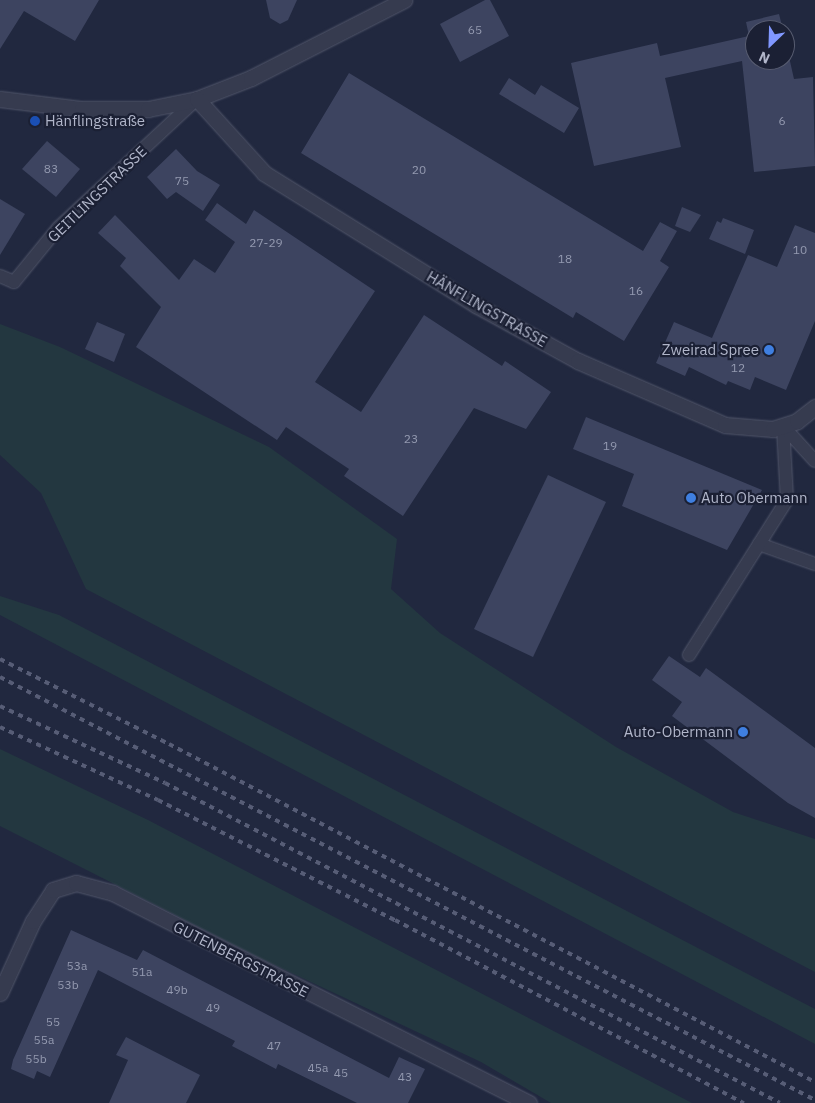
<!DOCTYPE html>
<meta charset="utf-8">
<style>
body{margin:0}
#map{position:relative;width:815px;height:1103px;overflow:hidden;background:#21283f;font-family:"IBM Plex Sans",sans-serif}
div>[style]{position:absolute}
.green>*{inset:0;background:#233740}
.building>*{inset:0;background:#3d4460}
.roads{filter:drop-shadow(0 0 1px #51566a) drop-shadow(0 0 1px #51566a)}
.service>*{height:12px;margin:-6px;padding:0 6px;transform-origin:6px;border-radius:6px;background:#363b4f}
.minor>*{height:15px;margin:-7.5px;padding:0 7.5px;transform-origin:7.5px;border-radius:7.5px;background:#363b4f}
.rail>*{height:4px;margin-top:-2px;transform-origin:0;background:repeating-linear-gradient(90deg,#575d76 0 5px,transparent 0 10px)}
.dots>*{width:14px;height:14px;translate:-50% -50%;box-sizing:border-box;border:2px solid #1b2034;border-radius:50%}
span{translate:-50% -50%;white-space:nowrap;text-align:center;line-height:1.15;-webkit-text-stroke:4.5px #1b2034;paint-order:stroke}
.number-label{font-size:12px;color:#949ab0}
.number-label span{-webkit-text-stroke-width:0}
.poi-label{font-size:15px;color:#b1b6ca}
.left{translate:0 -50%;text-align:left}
.right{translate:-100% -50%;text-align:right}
.street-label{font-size:15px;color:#b1b6ca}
.north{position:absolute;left:745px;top:20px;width:50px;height:50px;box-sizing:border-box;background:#1b2034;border:1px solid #575c70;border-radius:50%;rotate:204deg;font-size:14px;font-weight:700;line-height:20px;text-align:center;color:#b1b6ca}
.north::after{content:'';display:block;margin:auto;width:18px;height:22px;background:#8198ff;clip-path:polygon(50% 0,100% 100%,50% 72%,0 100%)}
</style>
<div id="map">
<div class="green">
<i style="clip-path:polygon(0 324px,60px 347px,269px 447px,397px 539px,391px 589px,440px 633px,616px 747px,733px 812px,815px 839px,815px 972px,86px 589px,41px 493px,0 455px)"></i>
<i style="clip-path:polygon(0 596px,59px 615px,815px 1009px,815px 1044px,0 615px)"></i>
<i style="clip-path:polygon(0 749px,148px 820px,692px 1103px,551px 1103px,481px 1062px,264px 960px,0 826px)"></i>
</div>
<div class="building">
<i style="clip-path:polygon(0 0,99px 0,75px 41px,24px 11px,0 49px)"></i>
<i style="clip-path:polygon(266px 0,297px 0,288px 20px,280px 24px,270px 18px)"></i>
<i style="clip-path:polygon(485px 0,490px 0,509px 36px,460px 62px,440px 24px)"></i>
<i style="clip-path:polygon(779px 14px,783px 30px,755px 30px,755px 60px,785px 60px,785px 39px,794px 79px,813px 77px,815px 166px,754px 172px,742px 61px,665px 78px,681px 147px,594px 166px,571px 63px,657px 43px,660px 56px,749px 36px,746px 22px)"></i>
<i style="clip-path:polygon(349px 73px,643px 251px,660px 222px,677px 231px,660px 261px,669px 267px,624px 341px,576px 312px,573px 318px,301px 153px)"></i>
<i style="clip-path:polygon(509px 78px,535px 95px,541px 85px,579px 108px,564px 133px,499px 94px)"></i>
<i style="clip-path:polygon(47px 141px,80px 169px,56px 197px,22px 169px)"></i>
<i style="clip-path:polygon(176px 149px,197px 171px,220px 185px,203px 211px,176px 192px,167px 199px,147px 177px)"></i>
<i style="clip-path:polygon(0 199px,25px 214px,0 255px)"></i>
<i style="clip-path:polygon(217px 203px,246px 224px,254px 210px,375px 291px,315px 382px,361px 412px,424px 315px,502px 366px,505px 361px,551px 392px,526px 429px,474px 408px,403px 516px,344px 476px,349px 469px,286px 427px,277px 440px,136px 347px,161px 307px,120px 266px,126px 258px,98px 233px,115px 215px,179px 280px,194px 259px,215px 273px,235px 242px,205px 220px)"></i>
<i style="clip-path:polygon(682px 207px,701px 215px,690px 232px,675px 226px)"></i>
<i style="clip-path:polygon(723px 218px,754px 230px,745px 254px,709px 239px,717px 221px,721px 223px)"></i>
<i style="clip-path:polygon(795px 225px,815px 233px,815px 321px,786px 390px,755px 377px,750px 390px,728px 381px,726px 385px,689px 367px,685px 376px,656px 363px,674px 322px,712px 338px,748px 255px,777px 267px)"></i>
<i style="clip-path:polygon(97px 322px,125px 334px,114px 362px,85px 349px)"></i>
<i style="clip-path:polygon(586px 417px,762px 490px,727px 550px,622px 506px,634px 474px,573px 449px)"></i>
<i style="clip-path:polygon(548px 475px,606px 502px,533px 657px,474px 629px)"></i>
<i style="clip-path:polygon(669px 656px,700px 677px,706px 668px,815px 748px,815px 818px,788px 803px,672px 716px,682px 702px,652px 680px)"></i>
<i style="clip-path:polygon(71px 930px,137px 960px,143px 950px,389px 1078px,399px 1057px,425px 1069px,408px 1103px,357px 1103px,278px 1064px,276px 1069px,232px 1046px,235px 1041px,98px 970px,50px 1077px,37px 1071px,34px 1079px,11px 1069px,13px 1060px)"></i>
<i style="clip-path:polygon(126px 1037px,200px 1075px,186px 1103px,109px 1103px,128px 1060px,116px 1055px)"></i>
</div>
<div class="roads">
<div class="service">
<i style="left:0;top:276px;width:15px;rotate:23deg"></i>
<i style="left:14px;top:282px;width:70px;rotate:-50.8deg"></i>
<i style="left:58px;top:228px;width:190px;rotate:-42.9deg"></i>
<i style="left:759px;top:544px;width:59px;rotate:19.7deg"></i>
<i style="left:689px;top:655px;width:183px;rotate:-57.7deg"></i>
<i style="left:787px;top:500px;width:74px;rotate:-93.1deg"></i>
<i style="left:783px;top:426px;width:47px;rotate:47.6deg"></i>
</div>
<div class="minor">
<i style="left:0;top:99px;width:83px;rotate:7deg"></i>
<i style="left:82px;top:109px;width:66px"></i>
<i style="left:148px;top:109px;width:50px;rotate:-11.5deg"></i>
<i style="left:197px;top:99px;width:58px;rotate:-21.3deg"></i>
<i style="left:251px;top:78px;width:172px;rotate:-27deg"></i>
<i style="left:197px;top:99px;width:100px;rotate:47.8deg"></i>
<i style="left:264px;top:173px;width:250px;rotate:31.9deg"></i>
<i style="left:476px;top:305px;width:116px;rotate:28.8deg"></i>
<i style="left:578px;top:361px;width:160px;rotate:23.5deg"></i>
<i style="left:725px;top:425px;width:48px;rotate:4.8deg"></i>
<i style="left:773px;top:429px;width:25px;rotate:-18deg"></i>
<i style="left:797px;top:421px;width:23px;rotate:-38deg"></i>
<i style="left:0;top:993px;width:79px;rotate:-65.4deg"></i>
<i style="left:33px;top:921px;width:37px;rotate:-57deg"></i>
<i style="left:53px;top:890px;width:24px;rotate:-17deg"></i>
<i style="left:76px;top:883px;width:38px;rotate:15deg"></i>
<i style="left:113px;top:893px;width:466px;rotate:26.8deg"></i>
</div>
</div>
<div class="rail">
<i style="left:0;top:659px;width:189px;rotate:26.7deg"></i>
<i style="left:169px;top:744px;width:729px;rotate:27.62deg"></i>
<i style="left:0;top:677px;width:918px;rotate:27.43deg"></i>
<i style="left:0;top:706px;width:182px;rotate:25deg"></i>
<i style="left:165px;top:783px;width:693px;rotate:27.49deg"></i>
<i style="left:0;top:727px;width:174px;rotate:24.8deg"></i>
<i style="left:158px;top:800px;width:266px;rotate:26.9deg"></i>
<i style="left:395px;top:920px;width:394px;rotate:27.7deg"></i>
</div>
<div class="dots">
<i style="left:35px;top:121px;background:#1a4fb4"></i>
<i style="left:769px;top:350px;background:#3f7fe0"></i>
<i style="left:691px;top:498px;background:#3f7fe0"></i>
<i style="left:743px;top:732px;background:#3f7fe0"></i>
</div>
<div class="number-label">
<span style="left:475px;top:30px">65</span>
<span style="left:782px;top:121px">6</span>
<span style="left:51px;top:169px">83</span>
<span style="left:419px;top:170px">20</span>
<span style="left:182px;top:181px">75</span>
<span style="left:266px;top:243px">27-29</span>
<span style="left:800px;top:250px">10</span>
<span style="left:565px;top:259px">18</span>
<span style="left:636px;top:291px">16</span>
<span style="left:738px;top:368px">12</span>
<span style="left:411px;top:439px">23</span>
<span style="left:610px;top:446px">19</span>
<span style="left:77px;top:966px">53a</span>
<span style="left:142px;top:972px">51a</span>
<span style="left:68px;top:985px">53b</span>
<span style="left:177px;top:990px">49b</span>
<span style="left:213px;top:1008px">49</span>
<span style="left:53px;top:1022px">55</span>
<span style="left:44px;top:1040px">55a</span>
<span style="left:274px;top:1046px">47</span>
<span style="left:36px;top:1059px">55b</span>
<span style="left:318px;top:1068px">45a</span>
<span style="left:341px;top:1073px">45</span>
<span style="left:405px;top:1077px">43</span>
</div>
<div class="poi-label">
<span class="left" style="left:45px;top:121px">Hänflingstraße</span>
<span class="right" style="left:759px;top:350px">Zweirad Spree</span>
<span class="left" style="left:701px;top:498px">Auto Obermann</span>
<span class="right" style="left:733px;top:732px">Auto-Obermann</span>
</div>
<div class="street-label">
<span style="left:97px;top:194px;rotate:-44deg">GEITLINGSTRASSE</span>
<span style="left:487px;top:309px;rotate:30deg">HÄNFLINGSTRASSE</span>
<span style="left:241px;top:959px;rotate:27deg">GUTENBERGSTRASSE</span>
</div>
<div class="north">N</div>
</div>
